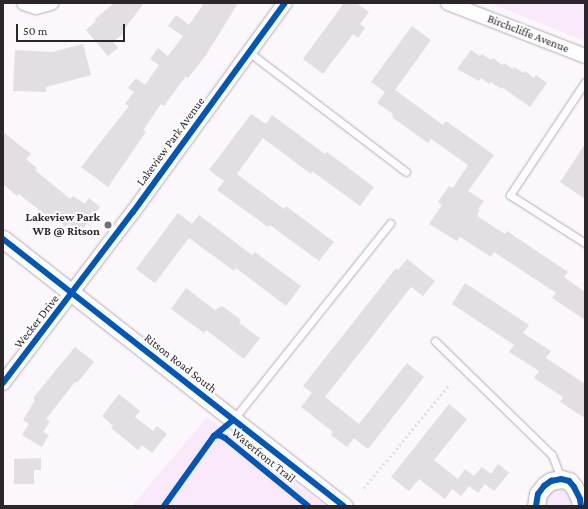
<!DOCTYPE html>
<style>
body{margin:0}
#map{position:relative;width:588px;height:509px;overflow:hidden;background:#fcf7fc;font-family:"Crimson Pro",serif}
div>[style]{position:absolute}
.green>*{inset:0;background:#f9e9fa}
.building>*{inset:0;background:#e3dee3}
.path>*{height:2.5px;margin-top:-1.25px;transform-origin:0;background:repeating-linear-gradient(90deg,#e1dee1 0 2px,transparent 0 5px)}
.roads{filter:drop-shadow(0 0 1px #b2adb2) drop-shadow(0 0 1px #b2adb2)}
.service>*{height:7px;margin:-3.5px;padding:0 3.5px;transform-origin:3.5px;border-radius:3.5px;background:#fffeff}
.minor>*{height:14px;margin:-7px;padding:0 7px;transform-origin:7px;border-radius:7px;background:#fffeff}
.tertiary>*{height:17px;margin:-8.5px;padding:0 8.5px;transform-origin:8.5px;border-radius:8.5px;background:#fffeff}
.cycleway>*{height:6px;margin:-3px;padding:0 3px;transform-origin:3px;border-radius:3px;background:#0057b8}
.dots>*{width:11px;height:11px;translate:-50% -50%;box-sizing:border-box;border:2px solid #fff;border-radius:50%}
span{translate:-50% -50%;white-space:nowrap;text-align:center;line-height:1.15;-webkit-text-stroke:4px #fff;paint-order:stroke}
.street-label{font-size:12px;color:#2c262c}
.poi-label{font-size:12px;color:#2c262c;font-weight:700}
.right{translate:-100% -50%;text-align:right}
.frame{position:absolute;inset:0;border:4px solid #2c262c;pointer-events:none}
.scale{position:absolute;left:16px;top:24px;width:109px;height:18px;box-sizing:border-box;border:2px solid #2c262c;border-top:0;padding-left:5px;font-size:12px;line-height:14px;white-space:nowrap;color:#2c262c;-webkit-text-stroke:3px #fff;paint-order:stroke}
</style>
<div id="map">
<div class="green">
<i style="clip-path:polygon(490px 3px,585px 3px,585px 41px)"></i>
<i style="clip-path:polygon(207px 417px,326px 506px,132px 506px)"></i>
<i style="clip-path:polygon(556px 489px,560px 489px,568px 493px,572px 501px,571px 506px,546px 506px,545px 501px,548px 493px)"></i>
</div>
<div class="building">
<i style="clip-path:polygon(114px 3px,144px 3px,122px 32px,124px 33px,113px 42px,118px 48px,108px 56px,86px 30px,96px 21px,95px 19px)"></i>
<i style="clip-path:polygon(204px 3px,238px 3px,206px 55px,188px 78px,186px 76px,164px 106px,161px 104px,143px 130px,146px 132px,108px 187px,81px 167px,129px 106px,125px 104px,134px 92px,128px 88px,136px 78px,145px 85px,159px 65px,150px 59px,158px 48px,168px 56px,183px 36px,168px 26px,176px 15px,189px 25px)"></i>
<i style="clip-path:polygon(344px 3px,356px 3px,369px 12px,360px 24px,365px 28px,358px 38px,353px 34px,323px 74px,303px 59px)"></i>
<i style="clip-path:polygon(412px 26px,431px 40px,395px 90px,443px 125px,446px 121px,494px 155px,468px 191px,484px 201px,478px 209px,480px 210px,477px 216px,505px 234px,507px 231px,568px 272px,564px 277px,585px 292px,585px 320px,552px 298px,556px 293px,494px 252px,491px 257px,460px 237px,457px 241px,429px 224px,442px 205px,438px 202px,449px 186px,453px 188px,468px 165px,431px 139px,428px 143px,392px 117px,393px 114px,377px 103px,385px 92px,371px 82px)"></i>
<i style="clip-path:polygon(83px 44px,91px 75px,46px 87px,46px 92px,13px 91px,15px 50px,52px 52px)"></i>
<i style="clip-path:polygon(471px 50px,480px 56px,482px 54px,491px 60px,493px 58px,502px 65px,504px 63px,513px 69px,514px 67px,524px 73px,525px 71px,534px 78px,536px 75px,547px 83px,530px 107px,502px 87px,501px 89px,491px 82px,489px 84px,481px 78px,479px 81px,457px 69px)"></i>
<i style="clip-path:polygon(251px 114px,266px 124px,272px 115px,325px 154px,327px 152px,374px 187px,360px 206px,312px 171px,311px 174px,263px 138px,237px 174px,284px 209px,286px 206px,334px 242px,319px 261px,270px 225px,268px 227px,217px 190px,224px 181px,209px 170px)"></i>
<i style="clip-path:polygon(3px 132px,31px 154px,26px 159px,37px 168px,35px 170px,70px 199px,73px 196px,85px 204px,89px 198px,100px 207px,80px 232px,68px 223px,66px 227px,50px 214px,48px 217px,19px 194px,17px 196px,3px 184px)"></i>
<i style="clip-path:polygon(585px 144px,585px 199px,560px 182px)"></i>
<i style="clip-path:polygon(178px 213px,192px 224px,199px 215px,252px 255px,255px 252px,301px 286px,286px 306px,236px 268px,234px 271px,189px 238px,155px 283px,136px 269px)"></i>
<i style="clip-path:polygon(407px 259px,435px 281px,423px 296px,411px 287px,325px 397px,359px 424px,407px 363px,424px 377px,368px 449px,354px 438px,347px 447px,331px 435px,333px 432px,301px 407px,312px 393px,303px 386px,396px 268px,398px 270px)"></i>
<i style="clip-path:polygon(465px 283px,529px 325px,523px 333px,551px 351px,546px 358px,585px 384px,585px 418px,560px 402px,563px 397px,534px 378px,539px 371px,509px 352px,514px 345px,452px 304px)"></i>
<i style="clip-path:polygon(186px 288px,215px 310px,222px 306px,241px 320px,239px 323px,260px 338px,244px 359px,206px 330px,204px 333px,171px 309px)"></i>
<i style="clip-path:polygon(75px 347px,94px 362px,77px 383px,75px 382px,46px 419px,50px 421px,43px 432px,49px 435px,42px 447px,22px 435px,29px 424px,23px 420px,35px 400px,33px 398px)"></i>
<i style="clip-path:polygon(119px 394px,140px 411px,135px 417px,153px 431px,157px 426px,167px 434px,152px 453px,142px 445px,138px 450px,111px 428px,113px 426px,102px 416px)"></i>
<i style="clip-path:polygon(449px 404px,467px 419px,434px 460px,458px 479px,465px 469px,474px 476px,482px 467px,491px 474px,498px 464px,509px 473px,494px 491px,485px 484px,478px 493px,469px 486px,461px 496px,452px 489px,445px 499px,419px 479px,409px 491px,391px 477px)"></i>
<i style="clip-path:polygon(41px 458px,41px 470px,34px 470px,34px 484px,14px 484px,14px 459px)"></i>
</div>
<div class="path">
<i style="left:364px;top:488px;width:134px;rotate:-50.5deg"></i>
</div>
<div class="roads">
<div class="service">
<i style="left:250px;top:53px;width:196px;rotate:37.3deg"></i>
<i style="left:585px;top:82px;width:136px;rotate:123.6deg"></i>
<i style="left:510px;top:195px;width:89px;rotate:32.6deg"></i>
<i style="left:435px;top:341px;width:163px;rotate:44.3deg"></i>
<i style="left:552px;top:455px;width:26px;rotate:69deg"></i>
<i style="left:233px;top:420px;width:252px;rotate:-51.4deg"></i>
</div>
<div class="minor">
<i style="left:24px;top:3px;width:13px;rotate:18deg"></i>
<i style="left:36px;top:7px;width:16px;rotate:-15deg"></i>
<i style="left:448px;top:3px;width:147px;rotate:21.1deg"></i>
<i style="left:3px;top:383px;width:215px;rotate:-52.8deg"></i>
<i style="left:133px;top:212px;width:258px;rotate:-54deg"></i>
</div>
<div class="tertiary">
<i style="left:3px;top:239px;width:433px;rotate:38.1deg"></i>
<i style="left:536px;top:506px;width:12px;rotate:-81deg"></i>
<i style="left:538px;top:494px;width:10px;rotate:-53deg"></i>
<i style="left:544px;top:486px;width:9px;rotate:-36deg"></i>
<i style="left:551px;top:481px;width:10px;rotate:-11deg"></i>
<i style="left:561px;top:479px;width:8px;rotate:14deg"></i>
<i style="left:569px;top:481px;width:8px;rotate:50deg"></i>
<i style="left:574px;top:487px;width:13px;rotate:63deg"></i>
<i style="left:580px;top:499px;width:7px;rotate:82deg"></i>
</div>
</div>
<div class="cycleway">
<i style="left:3px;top:239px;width:433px;rotate:38.1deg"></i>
<i style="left:3px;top:383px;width:215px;rotate:-52.8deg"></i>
<i style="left:133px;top:212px;width:258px;rotate:-54deg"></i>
<i style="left:214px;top:436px;width:5px;rotate:-11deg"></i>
<i style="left:219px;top:435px;width:7px;rotate:27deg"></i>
<i style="left:225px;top:438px;width:107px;rotate:39.3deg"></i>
<i style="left:164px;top:506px;width:86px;rotate:-54.5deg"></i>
<i style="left:214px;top:436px;width:25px;rotate:-40deg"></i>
<i style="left:536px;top:506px;width:12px;rotate:-81deg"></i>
<i style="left:538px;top:494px;width:10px;rotate:-53deg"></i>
<i style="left:544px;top:486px;width:9px;rotate:-36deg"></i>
<i style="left:551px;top:481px;width:10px;rotate:-11deg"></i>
<i style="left:561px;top:479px;width:8px;rotate:14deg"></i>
<i style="left:569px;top:481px;width:8px;rotate:50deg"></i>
<i style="left:574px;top:487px;width:13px;rotate:63deg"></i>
<i style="left:580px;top:499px;width:7px;rotate:82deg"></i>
</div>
<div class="dots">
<i style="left:108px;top:225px;background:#756f75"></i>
</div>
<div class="street-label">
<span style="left:528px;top:34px;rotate:21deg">Birchcliffe Avenue</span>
<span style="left:171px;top:142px;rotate:-54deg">Lakeview Park Avenue</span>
<span style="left:37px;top:322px;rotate:-52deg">Wecker Drive</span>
<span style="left:180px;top:364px;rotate:38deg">Ritson Road South</span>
<span style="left:263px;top:456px;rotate:39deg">Waterfront Trail</span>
</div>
<div class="poi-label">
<span class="right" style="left:100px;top:225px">Lakeview Park<br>WB @ Ritson</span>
</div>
<div class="frame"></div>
<div class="scale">50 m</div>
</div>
